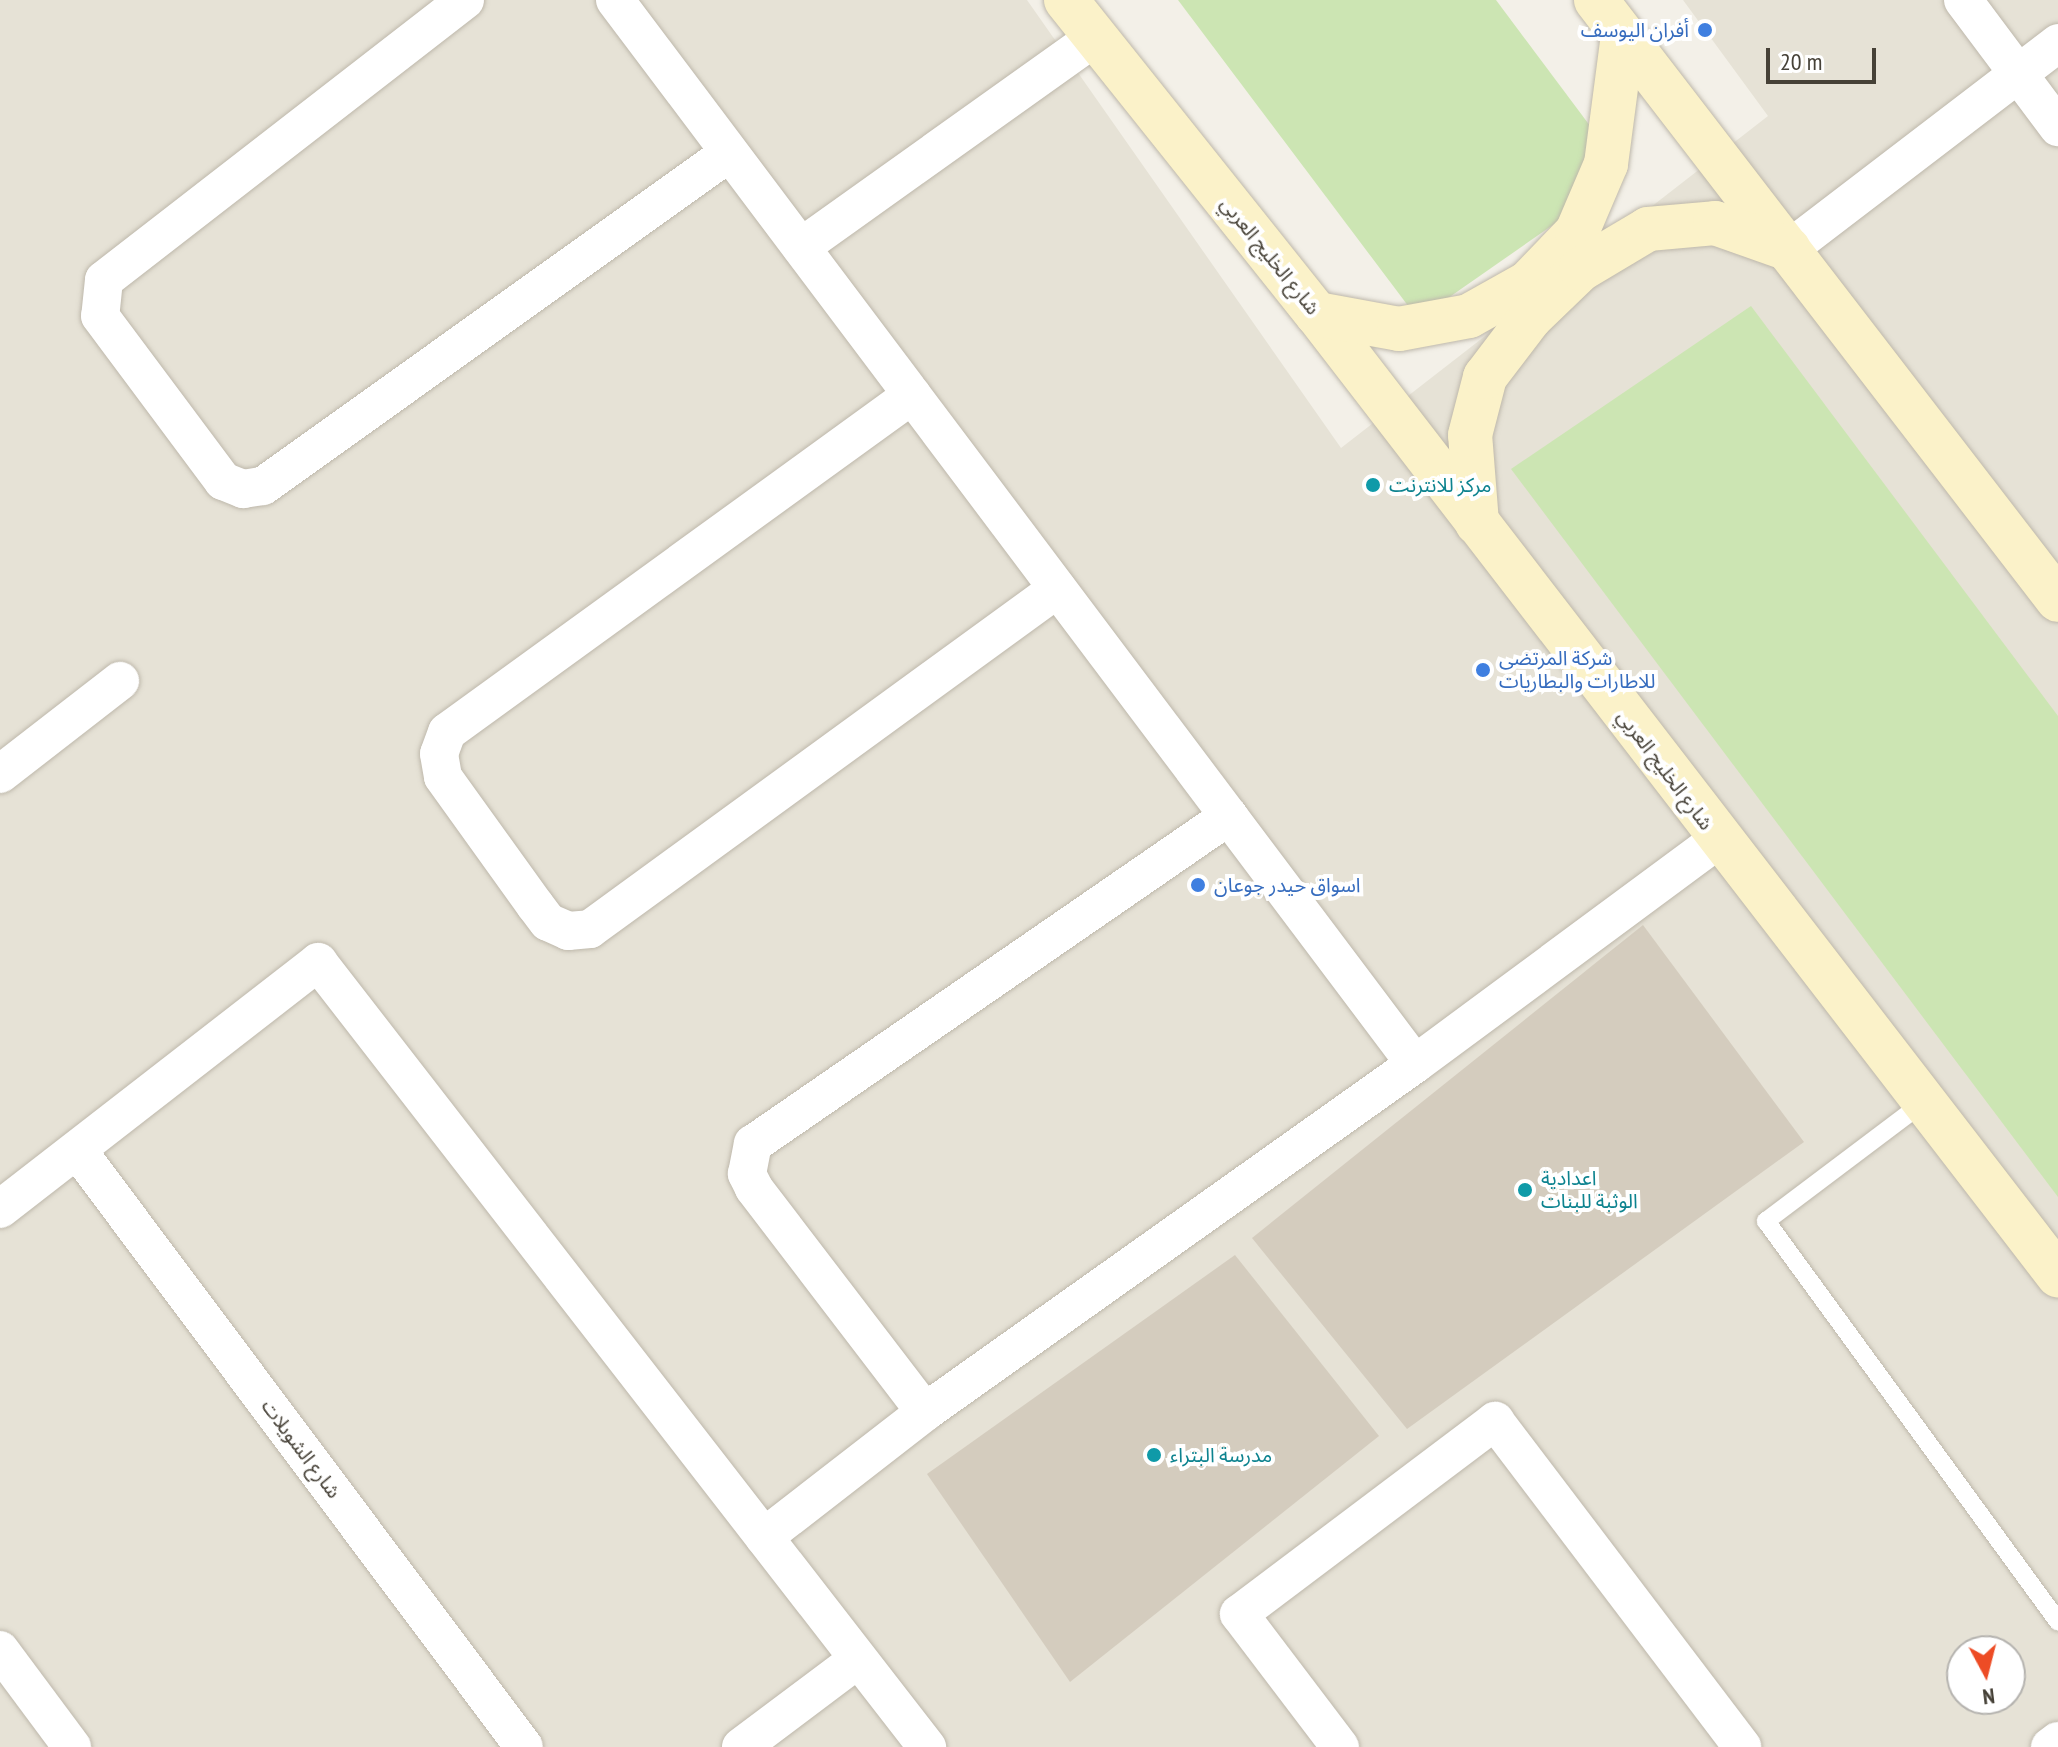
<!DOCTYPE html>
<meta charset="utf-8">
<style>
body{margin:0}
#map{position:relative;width:2058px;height:1747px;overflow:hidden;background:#f3f0e8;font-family:"PT Sans Narrow","Noto Sans Arabic",sans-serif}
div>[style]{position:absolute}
.residential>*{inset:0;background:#e6e2d6}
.green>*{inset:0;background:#cce5b3}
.building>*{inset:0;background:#d4ccbe}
.roads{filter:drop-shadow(0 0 2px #beb8ab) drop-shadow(0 0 2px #beb8ab)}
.lane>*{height:18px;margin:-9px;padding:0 9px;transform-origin:9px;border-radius:9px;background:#fff}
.street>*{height:38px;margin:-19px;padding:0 19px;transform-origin:19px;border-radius:19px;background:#fff}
.secondary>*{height:44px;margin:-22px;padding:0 22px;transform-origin:22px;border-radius:22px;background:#fbf2c9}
.dots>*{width:22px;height:22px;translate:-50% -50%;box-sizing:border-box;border:4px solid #fff;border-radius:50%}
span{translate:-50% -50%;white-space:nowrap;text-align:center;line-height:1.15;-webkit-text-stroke:8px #fff;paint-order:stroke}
.shop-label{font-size:20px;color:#366cbe}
.right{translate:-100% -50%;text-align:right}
.left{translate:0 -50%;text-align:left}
.street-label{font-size:20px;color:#464137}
.culture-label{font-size:20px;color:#0d838f}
.north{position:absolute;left:1946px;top:1635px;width:80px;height:80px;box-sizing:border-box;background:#fff;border:2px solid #b5b3af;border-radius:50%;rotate:173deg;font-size:22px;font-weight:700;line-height:32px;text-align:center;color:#464137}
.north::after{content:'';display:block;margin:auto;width:28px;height:36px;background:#ed4c25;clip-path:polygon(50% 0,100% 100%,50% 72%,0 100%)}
.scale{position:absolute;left:1766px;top:48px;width:110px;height:36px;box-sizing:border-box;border:4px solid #464137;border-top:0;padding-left:10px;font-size:24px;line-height:28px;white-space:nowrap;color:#464137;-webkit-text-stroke:6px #fff;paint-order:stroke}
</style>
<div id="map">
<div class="residential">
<i style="clip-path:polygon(evenodd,0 0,1027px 0,1341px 448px,1768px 116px,1683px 0,2058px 0,2058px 1747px,0 1747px,0 0,1962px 1651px,2010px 1651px,2010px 1699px,1962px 1699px,1962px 1651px)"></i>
</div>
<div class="green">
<i style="clip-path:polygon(1178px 0,1496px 0,1626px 174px,1418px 319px)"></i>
<i style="clip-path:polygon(1751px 306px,2058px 716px,2058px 1197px,1511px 469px)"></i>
</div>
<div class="building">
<i style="clip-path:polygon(1643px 925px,1804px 1142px,1407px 1429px,1252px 1238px)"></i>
<i style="clip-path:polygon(1235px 1255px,1379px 1436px,1070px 1682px,927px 1474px)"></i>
</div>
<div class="roads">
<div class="lane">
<i style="left:1924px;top:1102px;width:198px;rotate:143deg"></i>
<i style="left:1766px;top:1221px;width:496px;rotate:53.9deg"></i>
</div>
<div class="street">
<i style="left:465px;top:0;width:457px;rotate:142.2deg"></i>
<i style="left:104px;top:280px;width:36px;rotate:96deg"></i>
<i style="left:100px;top:316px;width:206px;rotate:53.3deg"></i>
<i style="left:223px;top:481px;width:22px;rotate:22deg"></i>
<i style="left:243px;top:489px;width:20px;rotate:-9deg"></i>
<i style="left:263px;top:486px;width:573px;rotate:-35.55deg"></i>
<i style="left:615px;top:0;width:1331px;rotate:53.06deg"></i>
<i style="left:1963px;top:0;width:159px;rotate:53.2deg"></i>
<i style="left:801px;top:247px;width:360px;rotate:-35.5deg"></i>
<i style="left:1789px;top:249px;width:339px;rotate:-37.4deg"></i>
<i style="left:912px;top:395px;width:574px;rotate:144.07deg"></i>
<i style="left:447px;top:732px;width:23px;rotate:110deg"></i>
<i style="left:439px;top:754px;width:23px;rotate:80deg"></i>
<i style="left:443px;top:777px;width:158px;rotate:54.3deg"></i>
<i style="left:535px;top:905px;width:21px;rotate:53deg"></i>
<i style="left:548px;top:922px;width:22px;rotate:24deg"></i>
<i style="left:568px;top:931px;width:22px;rotate:-5deg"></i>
<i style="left:590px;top:929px;width:578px;rotate:-36.06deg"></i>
<i style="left:0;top:774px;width:152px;rotate:-37.8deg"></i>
<i style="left:78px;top:1151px;width:744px;rotate:53.19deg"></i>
<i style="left:0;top:1209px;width:403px;rotate:-37.8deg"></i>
<i style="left:318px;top:962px;width:994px;rotate:52.2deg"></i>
<i style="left:925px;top:1412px;width:282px;rotate:-127.4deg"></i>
<i style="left:754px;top:1188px;width:16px;rotate:-117deg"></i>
<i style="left:747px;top:1174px;width:31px;rotate:-79deg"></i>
<i style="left:753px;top:1144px;width:578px;rotate:-34.57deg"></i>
<i style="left:764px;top:1537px;width:204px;rotate:-37.8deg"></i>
<i style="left:925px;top:1412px;width:601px;rotate:-35.38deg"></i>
<i style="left:1415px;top:1064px;width:377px;rotate:-36.5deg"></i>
<i style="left:0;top:1650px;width:121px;rotate:53.4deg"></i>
<i style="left:741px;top:1747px;width:146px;rotate:-36.9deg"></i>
<i style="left:1340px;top:1747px;width:167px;rotate:-127.2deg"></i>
<i style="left:1239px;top:1614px;width:321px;rotate:-37deg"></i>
<i style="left:1495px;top:1421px;width:409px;rotate:52.8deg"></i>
<i style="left:2050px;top:1747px;width:10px;rotate:-37deg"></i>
</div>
<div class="secondary">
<i style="left:1066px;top:0;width:402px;rotate:51.4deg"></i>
<i style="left:1317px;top:314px;width:1214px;rotate:52.37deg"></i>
<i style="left:1596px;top:0;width:757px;rotate:52.4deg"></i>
<i style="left:1317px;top:314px;width:83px;rotate:10.4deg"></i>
<i style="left:1399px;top:329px;width:71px;rotate:-10.5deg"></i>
<i style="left:1469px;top:316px;width:68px;rotate:-29.2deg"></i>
<i style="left:1528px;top:283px;width:71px;rotate:-46.1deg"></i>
<i style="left:1577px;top:232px;width:74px;rotate:-66.9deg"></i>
<i style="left:1606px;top:164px;width:130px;rotate:-82.5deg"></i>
<i style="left:1477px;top:523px;width:88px;rotate:-94.5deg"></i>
<i style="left:1470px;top:435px;width:60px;rotate:-75.5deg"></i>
<i style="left:1485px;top:377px;width:74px;rotate:-52.7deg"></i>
<i style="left:1530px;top:318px;width:71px;rotate:-43.9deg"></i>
<i style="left:1581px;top:269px;width:78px;rotate:-30.8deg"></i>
<i style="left:1648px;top:229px;width:67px;rotate:-5.1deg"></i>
<i style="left:1715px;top:223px;width:78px;rotate:19.4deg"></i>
</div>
</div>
<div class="dots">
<i style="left:1705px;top:30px;background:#3f7fe0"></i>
<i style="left:1373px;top:485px;background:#0f9aa8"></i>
<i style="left:1483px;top:670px;background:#3f7fe0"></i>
<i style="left:1198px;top:885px;background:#3f7fe0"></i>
<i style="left:1525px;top:1190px;background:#0f9aa8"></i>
<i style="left:1154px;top:1455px;background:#0f9aa8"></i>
</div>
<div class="shop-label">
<span class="right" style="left:1689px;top:30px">أفران اليوسف</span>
<span class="left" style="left:1499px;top:670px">شركة المرتضى<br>للاطارات والبطاريات</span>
<span class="left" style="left:1214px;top:885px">اسواق حيدر جوعان</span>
</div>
<div class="street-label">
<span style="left:1270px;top:256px;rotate:51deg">شارع الخليج العربي</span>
<span style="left:1665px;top:770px;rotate:53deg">شارع الخليج العربي</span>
<span style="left:301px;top:1449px;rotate:53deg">شارع الشويلات</span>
</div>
<div class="culture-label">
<span class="left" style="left:1389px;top:485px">مركز للانترنت</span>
<span class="left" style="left:1541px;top:1190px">اعدادية<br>الوثبة للبنات</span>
<span class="left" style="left:1170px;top:1455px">مدرسة البتراء</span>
</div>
<div class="north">N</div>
<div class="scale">20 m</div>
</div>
